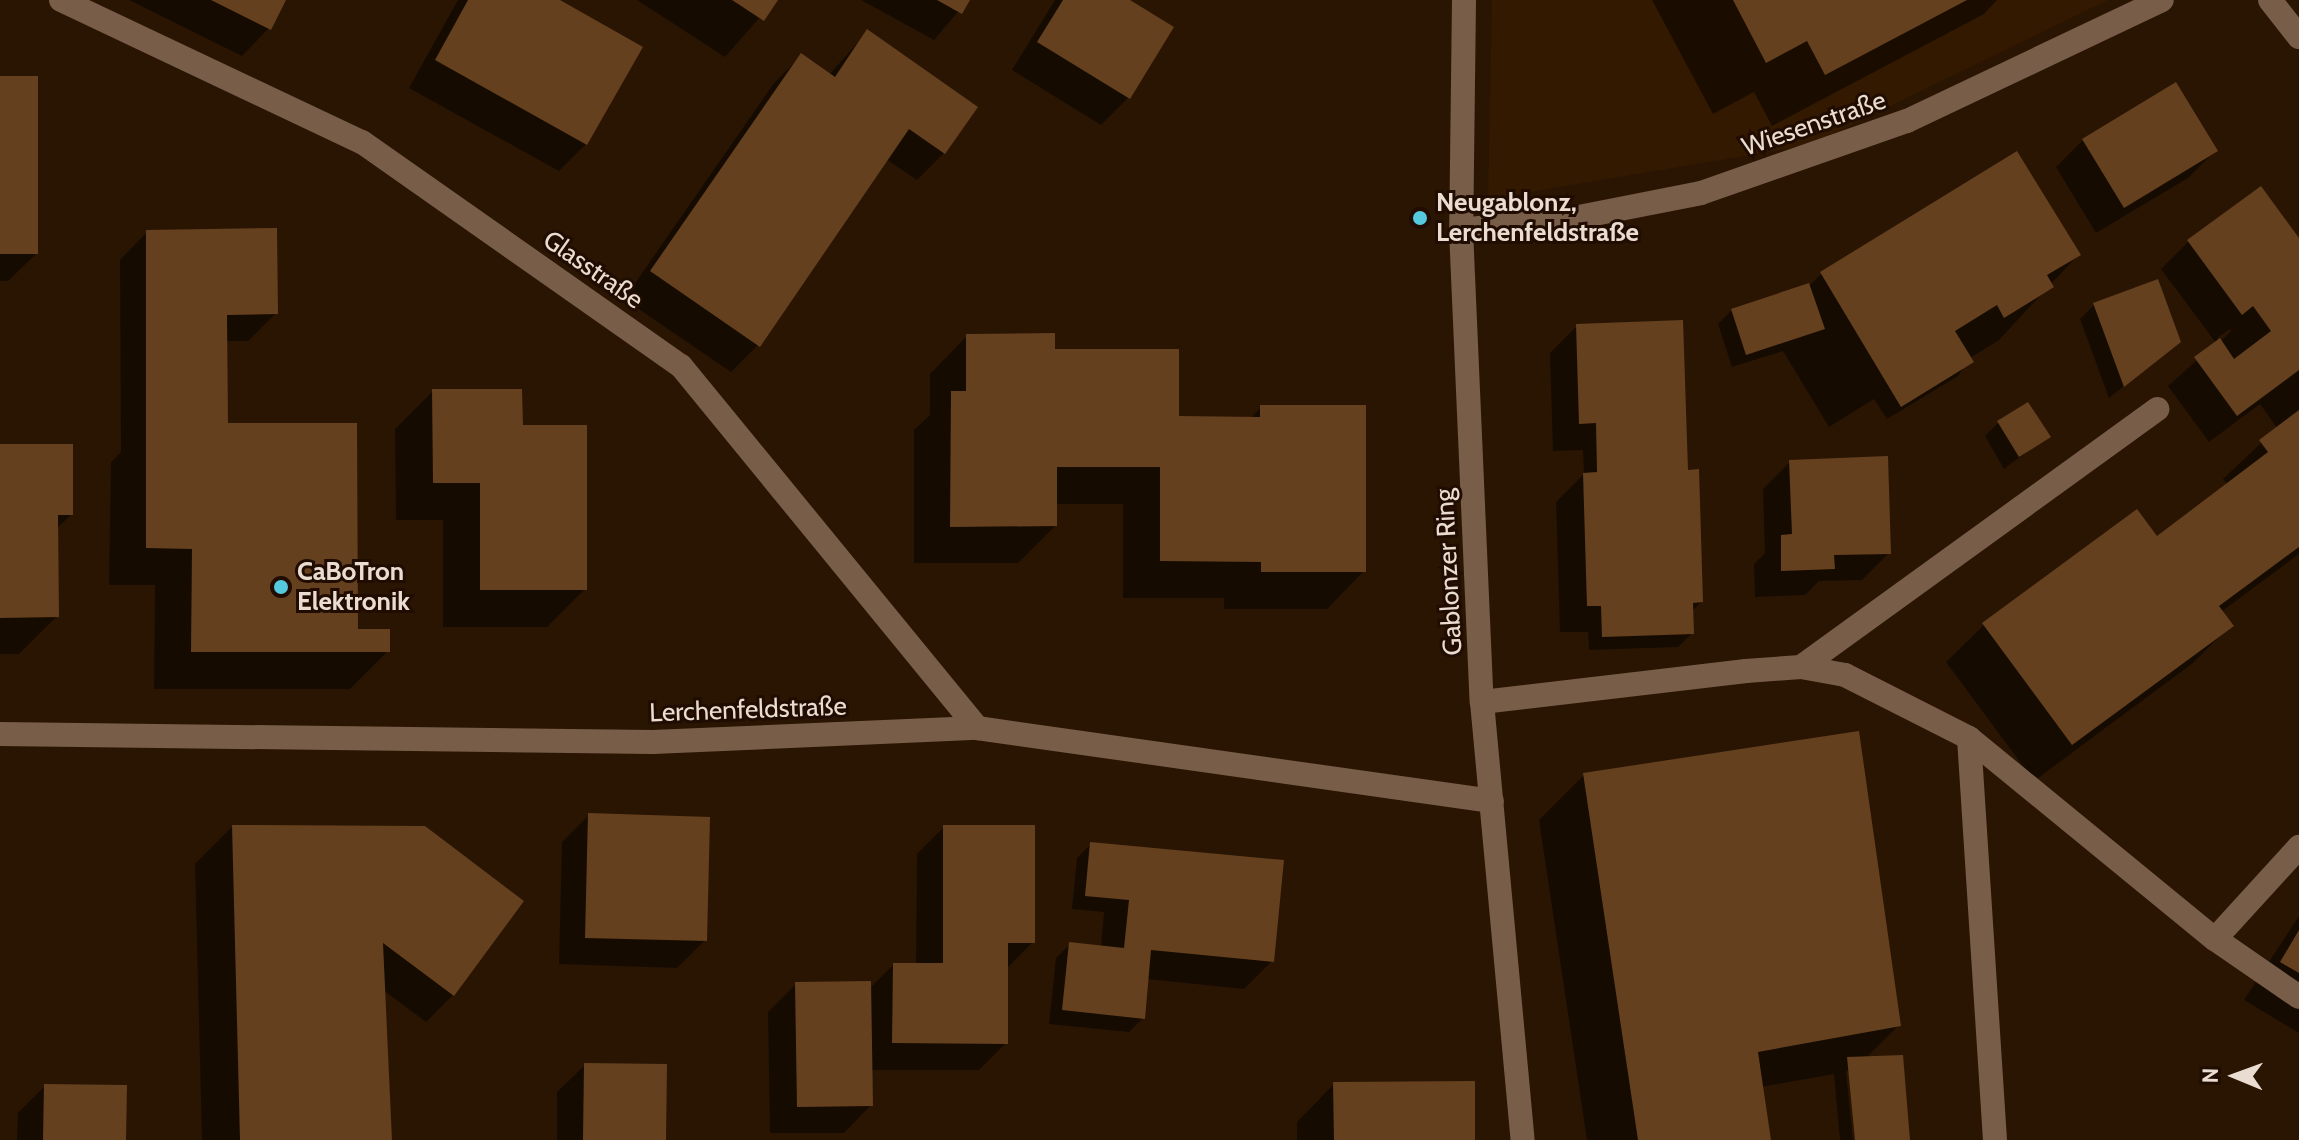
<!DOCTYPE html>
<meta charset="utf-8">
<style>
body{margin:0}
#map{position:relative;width:2299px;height:1140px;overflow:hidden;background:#2a1503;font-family:Cabin,sans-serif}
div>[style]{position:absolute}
.built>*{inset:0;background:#321900}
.shadow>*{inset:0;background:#0007}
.building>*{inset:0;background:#64401f}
.minor>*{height:24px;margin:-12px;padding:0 12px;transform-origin:12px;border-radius:12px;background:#785e49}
.dots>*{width:22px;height:22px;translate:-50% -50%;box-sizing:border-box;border:4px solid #200c00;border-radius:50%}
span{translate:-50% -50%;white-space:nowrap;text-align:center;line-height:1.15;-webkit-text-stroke:6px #200c00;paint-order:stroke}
.street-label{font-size:26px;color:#eadcd0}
.poi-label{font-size:26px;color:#eadcd0;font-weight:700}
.left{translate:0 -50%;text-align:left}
.north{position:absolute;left:2195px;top:1036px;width:80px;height:80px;-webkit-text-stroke:6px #200c00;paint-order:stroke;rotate:271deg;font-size:22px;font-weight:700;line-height:32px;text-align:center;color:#eadcd0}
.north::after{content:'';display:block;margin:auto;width:28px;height:36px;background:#eadcd0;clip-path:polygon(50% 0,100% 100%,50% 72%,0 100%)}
</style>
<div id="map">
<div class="built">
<i style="clip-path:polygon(1492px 0,2108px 0,1810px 145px,1488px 199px)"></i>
</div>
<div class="shadow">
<i style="clip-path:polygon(129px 0,284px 0,269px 28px,242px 56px)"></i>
<i style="clip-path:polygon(458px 0,555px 0,586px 144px,559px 171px,409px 88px)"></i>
<i style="clip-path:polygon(637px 0,775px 0,725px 57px)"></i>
<i style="clip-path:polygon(861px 0,968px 0,934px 40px)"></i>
<i style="clip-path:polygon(1055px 0,1126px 0,1128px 98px,1101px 125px,1012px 70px)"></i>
<i style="clip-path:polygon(1652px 0,1997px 0,1984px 14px,1772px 126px,1754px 92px,1713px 114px)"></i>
<i style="clip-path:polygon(867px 32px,944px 153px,917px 180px,886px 159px,758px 345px,731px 372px,624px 299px,774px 83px,801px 56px,829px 75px)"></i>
<i style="clip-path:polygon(0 78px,36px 254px,8px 281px,0 281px)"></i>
<i style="clip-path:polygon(2083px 140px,2215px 151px,2188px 178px,2096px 233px,2056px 167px)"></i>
<i style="clip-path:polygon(evenodd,2261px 189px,2299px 241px,2299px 554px,2221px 612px,2231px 625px,2193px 663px,2034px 781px,1946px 662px,1984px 625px,2156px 538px,2228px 485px,2223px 479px,2277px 428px,2260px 404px,2209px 442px,2168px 386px,2216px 343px,2161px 269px,2188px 242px,2261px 189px,2230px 329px,2231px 331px,2220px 342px,2217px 338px,2230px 329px)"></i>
<i style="clip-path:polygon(147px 232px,276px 313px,248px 341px,225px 341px,226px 425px,356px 631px,388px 651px,350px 689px,154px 689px,155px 585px,109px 585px,111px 462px,121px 452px,120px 260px)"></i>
<i style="clip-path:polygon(2078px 255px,1999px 340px,1970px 358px,1958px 376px,1887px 419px,1874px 399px,1829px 427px,1783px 351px,1732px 367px,1718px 324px,1732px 310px,1810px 285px,1821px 274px)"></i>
<i style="clip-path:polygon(2094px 305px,2179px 341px,2109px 398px,2080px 319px)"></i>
<i style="clip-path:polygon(1577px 326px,1701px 602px,1691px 612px,1692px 633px,1678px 647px,1589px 650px,1588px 632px,1560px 632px,1556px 502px,1584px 474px,1583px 450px,1553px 451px,1550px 353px)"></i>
<i style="clip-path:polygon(967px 336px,1053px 351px,1177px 418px,1250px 419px,1261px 407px,1364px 571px,1327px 609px,1224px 609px,1224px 598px,1123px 598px,1123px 504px,1055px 504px,1055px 526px,1018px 563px,914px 563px,914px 430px,930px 415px,930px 374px)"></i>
<i style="clip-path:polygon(433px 391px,521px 427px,585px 589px,547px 627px,443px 627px,443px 520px,396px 520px,395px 429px)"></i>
<i style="clip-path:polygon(1999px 422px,2048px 436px,2004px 469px,1985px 436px)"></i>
<i style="clip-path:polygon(0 446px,71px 515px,56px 529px,57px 616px,19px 654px,0 654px)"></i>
<i style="clip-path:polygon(1790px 462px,1889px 553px,1862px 580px,1819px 581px,1805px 595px,1755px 597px,1754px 564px,1765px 553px,1763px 489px)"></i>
<i style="clip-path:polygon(1584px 775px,1899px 1025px,1866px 1058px,1908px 1140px,1857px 1140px,1850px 1071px,1846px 1071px,1853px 1140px,1840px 1140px,1834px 1074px,1761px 1087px,1769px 1140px,1587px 1140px,1539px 820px)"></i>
<i style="clip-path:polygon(589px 815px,705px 940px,677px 968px,559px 964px,562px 842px)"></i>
<i style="clip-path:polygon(233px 826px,453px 995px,426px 1022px,383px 990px,390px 1140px,202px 1140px,195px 864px)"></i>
<i style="clip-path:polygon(944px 827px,1033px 942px,1006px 969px,1006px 1043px,979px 1070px,871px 1070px,871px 1105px,844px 1133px,770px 1133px,768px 1012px,796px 984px,869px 989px,893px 965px,916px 965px,917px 854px)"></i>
<i style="clip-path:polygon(1091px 844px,1272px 961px,1244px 989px,1147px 979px,1143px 1018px,1129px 1032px,1049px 1024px,1056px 958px,1070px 944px,1101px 947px,1104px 912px,1072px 909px,1077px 858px)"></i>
<i style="clip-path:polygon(2299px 916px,2299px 1033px,2244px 1000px)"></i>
<i style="clip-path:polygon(585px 1065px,664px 1140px,557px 1140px,557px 1092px)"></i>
<i style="clip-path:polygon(1334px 1084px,1473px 1140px,1297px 1140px,1297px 1122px)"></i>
<i style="clip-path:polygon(45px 1086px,124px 1140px,17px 1140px,18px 1113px)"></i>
</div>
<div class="building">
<i style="clip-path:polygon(211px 0,286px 0,271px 30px)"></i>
<i style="clip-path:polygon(468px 0,560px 0,643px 47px,587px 145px,435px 60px)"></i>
<i style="clip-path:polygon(732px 0,778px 0,764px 21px)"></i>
<i style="clip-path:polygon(937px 0,970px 0,962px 14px)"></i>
<i style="clip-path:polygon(1063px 0,1130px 0,1174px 27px,1130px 99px,1037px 42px)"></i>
<i style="clip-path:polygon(1733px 0,1967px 0,1825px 75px,1807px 41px,1766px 63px)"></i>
<i style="clip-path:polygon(867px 29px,978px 107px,945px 154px,909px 129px,760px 347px,650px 271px,801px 53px,835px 77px)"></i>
<i style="clip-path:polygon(0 76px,38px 76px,38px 254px,0 254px)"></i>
<i style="clip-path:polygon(2176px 82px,2218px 151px,2124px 208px,2082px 139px)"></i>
<i style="clip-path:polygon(2017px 151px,2081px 255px,2047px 275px,2054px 287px,2004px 318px,1997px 305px,1955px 331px,1974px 362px,1901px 407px,1820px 272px)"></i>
<i style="clip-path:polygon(2261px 186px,2299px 238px,2299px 370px,2237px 416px,2194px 357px,2220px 338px,2234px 359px,2271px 331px,2253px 306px,2242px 315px,2187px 240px)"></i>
<i style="clip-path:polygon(277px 228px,278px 314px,227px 315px,228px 423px,357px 423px,358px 629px,390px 629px,390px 652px,191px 652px,192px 549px,146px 548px,146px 230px)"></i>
<i style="clip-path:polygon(2158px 279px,2181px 342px,2124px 387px,2093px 303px)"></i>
<i style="clip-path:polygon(1809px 283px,1825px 329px,1746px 355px,1731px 309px)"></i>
<i style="clip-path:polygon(1683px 320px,1688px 470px,1699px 469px,1703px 602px,1693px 603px,1694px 634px,1602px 637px,1601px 606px,1587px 606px,1583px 473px,1597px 472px,1596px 423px,1579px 424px,1576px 324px)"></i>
<i style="clip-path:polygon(1055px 333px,1055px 349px,1179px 349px,1179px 416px,1260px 417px,1260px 405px,1366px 405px,1366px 572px,1261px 572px,1261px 562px,1160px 561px,1160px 467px,1057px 467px,1057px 526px,950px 527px,951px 391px,966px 391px,966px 334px)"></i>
<i style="clip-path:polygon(432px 389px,522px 389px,523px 425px,587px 425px,587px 590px,480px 590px,480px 483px,433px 483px)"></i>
<i style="clip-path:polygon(2028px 402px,2051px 437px,2019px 457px,1997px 421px)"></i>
<i style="clip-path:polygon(2299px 410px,2299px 547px,2219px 606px,2234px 626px,2072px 745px,1982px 623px,2137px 509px,2157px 536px,2268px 452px,2259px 440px)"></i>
<i style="clip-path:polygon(0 444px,73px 444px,73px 515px,58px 515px,59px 617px,0 618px)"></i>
<i style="clip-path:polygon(1888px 456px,1891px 554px,1834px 555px,1835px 569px,1781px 571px,1781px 535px,1792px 534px,1789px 460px)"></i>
<i style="clip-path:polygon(1859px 731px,1901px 1026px,1758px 1052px,1771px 1140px,1638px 1140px,1583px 773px)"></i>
<i style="clip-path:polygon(588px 813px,710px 817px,707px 941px,585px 938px)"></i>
<i style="clip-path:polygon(232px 825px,425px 826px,524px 901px,454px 996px,383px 943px,392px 1140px,240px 1140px)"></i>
<i style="clip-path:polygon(943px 825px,1035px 825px,1035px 943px,1008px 943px,1008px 1044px,892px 1043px,893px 963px,943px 963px)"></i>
<i style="clip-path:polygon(1090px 842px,1284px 860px,1274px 962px,1151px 950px,1145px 1019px,1062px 1010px,1069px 942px,1124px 948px,1129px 900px,1085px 896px)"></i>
<i style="clip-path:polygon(2299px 930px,2299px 973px,2280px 962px)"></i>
<i style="clip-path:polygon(871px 981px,873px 1106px,797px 1107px,795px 982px)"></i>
<i style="clip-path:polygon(1903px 1055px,1910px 1140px,1855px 1140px,1847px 1057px)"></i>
<i style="clip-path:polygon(584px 1063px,667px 1064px,666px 1140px,583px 1140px)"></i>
<i style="clip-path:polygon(1475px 1081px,1475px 1140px,1334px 1140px,1333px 1082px)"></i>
<i style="clip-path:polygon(44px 1084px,127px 1085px,126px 1140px,43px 1140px)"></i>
</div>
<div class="minor">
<i style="left:61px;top:0;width:333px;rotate:25.3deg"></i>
<i style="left:362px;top:142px;width:390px;rotate:35.1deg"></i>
<i style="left:681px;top:366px;width:468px;rotate:50.7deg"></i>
<i style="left:1464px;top:0;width:230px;rotate:90.7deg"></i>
<i style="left:1461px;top:230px;width:472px;rotate:87.5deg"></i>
<i style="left:1482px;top:702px;width:440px;rotate:84.7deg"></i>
<i style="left:2270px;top:0;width:47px;rotate:51.9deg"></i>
<i style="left:1461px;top:230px;width:119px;rotate:-6.3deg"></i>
<i style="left:1579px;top:217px;width:124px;rotate:-11.1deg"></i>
<i style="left:1701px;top:193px;width:218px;rotate:-19.3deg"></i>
<i style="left:1907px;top:121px;width:282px;rotate:-25.4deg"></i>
<i style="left:1801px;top:667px;width:440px;rotate:-35.9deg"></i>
<i style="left:1482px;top:702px;width:266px;rotate:-6.7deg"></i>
<i style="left:1746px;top:671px;width:55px;rotate:-4.2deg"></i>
<i style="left:1801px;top:667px;width:45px;rotate:10.3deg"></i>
<i style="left:1845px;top:675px;width:139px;rotate:26.9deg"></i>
<i style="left:1969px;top:738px;width:318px;rotate:39.3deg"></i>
<i style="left:2215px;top:939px;width:102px;rotate:34.6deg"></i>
<i style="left:0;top:734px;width:653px;rotate:0.7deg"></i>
<i style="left:653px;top:742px;width:324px;rotate:-2.5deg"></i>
<i style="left:977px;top:728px;width:520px;rotate:8.07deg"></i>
<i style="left:1969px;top:738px;width:403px;rotate:86.3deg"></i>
<i style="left:2215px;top:939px;width:125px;rotate:-47.6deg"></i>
</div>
<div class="dots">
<i style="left:1420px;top:218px;background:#55cadf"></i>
<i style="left:281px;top:587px;background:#55cadf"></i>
</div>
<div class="street-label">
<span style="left:1814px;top:124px;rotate:-19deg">Wiesenstraße</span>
<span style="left:593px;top:270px;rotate:35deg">Glasstraße</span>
<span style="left:1449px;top:572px;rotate:-93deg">Gablonzer Ring</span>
<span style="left:748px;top:710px;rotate:-2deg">Lerchenfeldstraße</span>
</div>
<div class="poi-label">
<span class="left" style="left:1436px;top:218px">Neugablonz,<br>Lerchenfeldstraße</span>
<span class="left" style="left:297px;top:587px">CaBoTron<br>Elektronik</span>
</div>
<div class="north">N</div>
</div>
